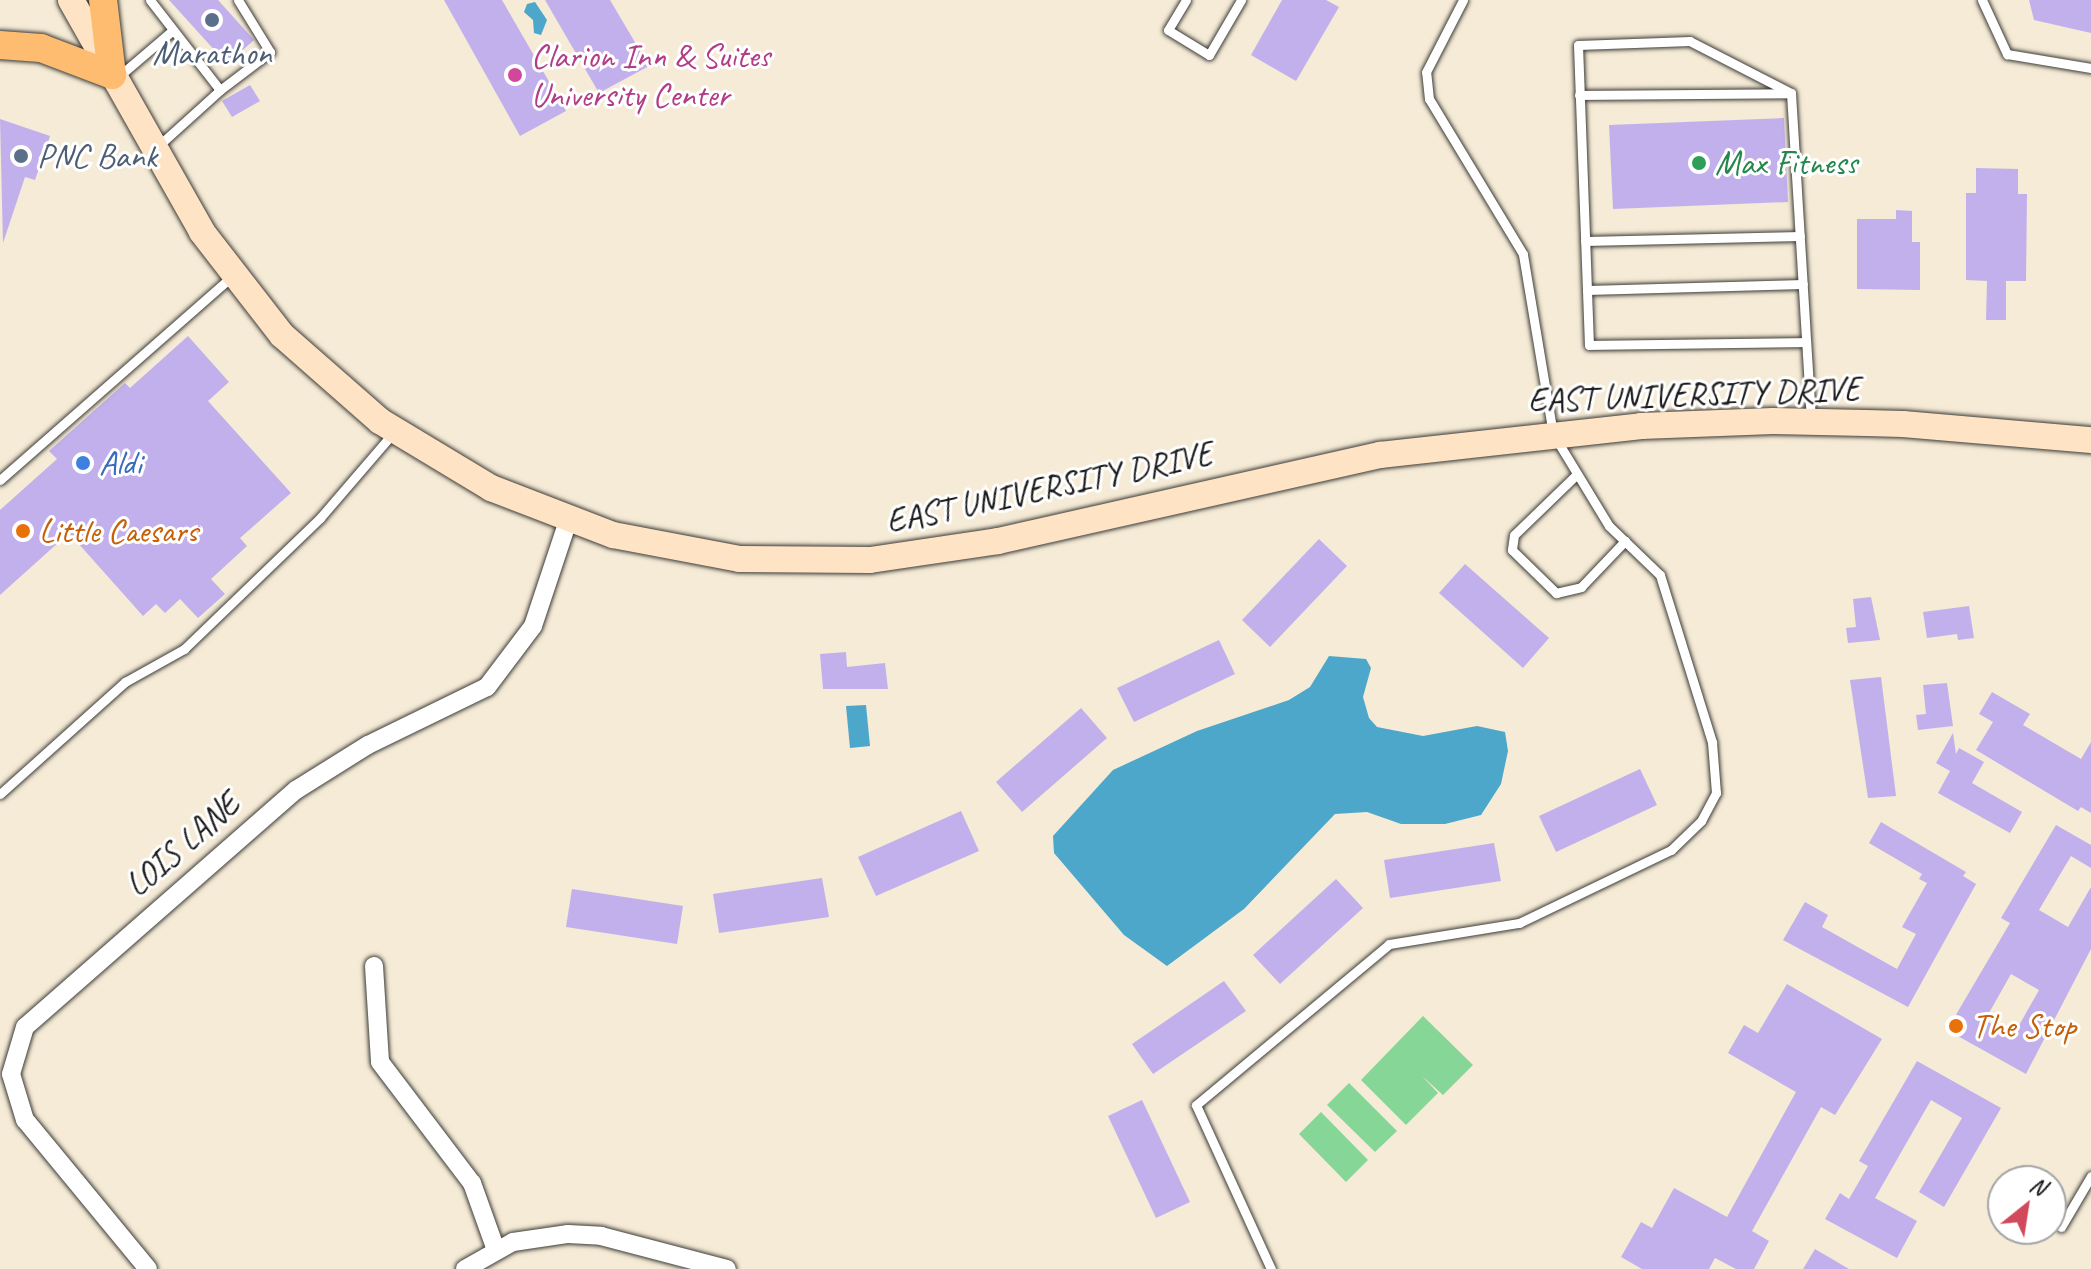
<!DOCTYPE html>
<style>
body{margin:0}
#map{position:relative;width:2091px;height:1269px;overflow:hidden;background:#f5ebd6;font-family:Caveat,sans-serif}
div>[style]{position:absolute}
.green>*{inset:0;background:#86d797}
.water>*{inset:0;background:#4ca7ca}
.building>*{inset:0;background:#c2b0ec}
.roads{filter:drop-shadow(0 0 2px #3d3b38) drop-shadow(0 0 2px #3d3b38)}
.service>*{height:9px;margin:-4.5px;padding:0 4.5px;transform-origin:4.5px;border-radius:4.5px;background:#fff}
.minor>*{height:18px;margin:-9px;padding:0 9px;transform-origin:9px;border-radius:9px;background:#fff}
.secondary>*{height:26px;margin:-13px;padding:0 13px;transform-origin:13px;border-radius:13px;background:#fee4c5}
.primary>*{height:28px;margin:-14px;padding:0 14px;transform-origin:14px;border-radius:14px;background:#fdbc6f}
.dots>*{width:22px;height:22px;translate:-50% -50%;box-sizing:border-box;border:4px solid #fff;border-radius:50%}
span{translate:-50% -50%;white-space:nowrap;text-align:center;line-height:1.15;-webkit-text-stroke:6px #fff;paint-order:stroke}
.service-label{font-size:34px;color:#4e5e75}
.left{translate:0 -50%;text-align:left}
.hotel-label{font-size:34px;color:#b23c85}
.leisure-label{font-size:34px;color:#27864d}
.street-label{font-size:34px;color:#1c1c1c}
.shop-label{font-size:34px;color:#366cbe}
.food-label{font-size:34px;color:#c56008}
.north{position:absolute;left:1987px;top:1165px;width:80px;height:80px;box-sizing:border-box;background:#fff;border:2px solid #a4a4a4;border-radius:50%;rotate:30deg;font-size:22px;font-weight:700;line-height:32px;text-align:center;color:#1c1c1c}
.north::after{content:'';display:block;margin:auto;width:28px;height:36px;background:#d1495b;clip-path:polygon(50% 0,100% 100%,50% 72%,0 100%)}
</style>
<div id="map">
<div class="green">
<i style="clip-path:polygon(1423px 1016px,1473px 1065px,1443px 1095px,1422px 1076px,1438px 1093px,1406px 1125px,1361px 1080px)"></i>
<i style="clip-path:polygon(1349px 1083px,1397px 1131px,1375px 1152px,1327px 1105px)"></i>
<i style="clip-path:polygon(1321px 1112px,1368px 1160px,1346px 1182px,1299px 1134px)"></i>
</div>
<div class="water">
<i style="clip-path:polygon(535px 2px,547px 20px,541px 35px,534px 33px,533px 20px,524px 12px,527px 4px)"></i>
<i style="clip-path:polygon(1329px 656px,1366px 659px,1371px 668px,1363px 697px,1369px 718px,1377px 727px,1423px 736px,1477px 726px,1505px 732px,1508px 751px,1501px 784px,1481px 815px,1445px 824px,1401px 824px,1367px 812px,1335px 814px,1244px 909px,1167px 966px,1124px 935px,1054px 853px,1053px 836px,1113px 770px,1197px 731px,1289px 700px,1310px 687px)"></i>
<i style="clip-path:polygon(866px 705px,870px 746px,850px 748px,846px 706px)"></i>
</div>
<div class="building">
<i style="clip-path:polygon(169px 0,218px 0,254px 40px,227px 64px)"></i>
<i style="clip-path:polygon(444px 0,502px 0,566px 111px,520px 136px)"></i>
<i style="clip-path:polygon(545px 0,610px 0,649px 66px,599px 93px)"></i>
<i style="clip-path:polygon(1282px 0,1326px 0,1339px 7px,1296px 81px,1251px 55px)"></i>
<i style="clip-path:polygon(2029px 0,2091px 0,2091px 33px,2034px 20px)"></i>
<i style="clip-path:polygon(250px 85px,260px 101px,232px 117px,222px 101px)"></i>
<i style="clip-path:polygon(1784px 118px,1788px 202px,1613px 209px,1609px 125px)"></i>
<i style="clip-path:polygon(0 119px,50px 136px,35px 180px,25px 177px,3px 243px)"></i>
<i style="clip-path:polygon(1976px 168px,2018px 169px,2018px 194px,2027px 194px,2026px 281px,2006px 281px,2006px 320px,1986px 320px,1987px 281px,1966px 280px,1966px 193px,1976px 193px)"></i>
<i style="clip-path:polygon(1896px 210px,1912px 211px,1912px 242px,1920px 242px,1920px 290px,1857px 289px,1857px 219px,1896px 219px)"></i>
<i style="clip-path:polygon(188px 336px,229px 382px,208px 401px,291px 493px,240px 538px,247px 546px,211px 579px,225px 594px,198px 618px,180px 599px,165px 613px,156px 604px,143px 616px,69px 533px,0 595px,0 510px,57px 459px,49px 451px,125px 383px,130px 388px)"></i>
<i style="clip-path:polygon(1319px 539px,1347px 566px,1270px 647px,1242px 620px)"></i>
<i style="clip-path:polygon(1465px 564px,1549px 638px,1523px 668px,1439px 593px)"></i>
<i style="clip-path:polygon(1871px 597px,1880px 640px,1848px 643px,1846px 628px,1856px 627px,1853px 599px)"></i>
<i style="clip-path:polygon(1969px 606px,1974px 638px,1958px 640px,1957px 634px,1927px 638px,1923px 612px)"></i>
<i style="clip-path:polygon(1219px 640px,1235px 674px,1134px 722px,1117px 688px)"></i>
<i style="clip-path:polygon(846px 652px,847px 667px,885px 663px,888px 689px,823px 689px,820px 654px)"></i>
<i style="clip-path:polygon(1881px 677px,1896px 796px,1868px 798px,1850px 680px)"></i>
<i style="clip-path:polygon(1947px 683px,1953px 726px,1918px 730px,1916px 715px,1926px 714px,1923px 685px)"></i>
<i style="clip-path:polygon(1992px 692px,2030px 714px,2023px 725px,2081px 759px,2091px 742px,2091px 813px,2081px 807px,2078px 811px,1976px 750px,1993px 722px,1979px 714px)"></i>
<i style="clip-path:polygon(1081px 708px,1107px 738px,1022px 812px,996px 782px)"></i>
<i style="clip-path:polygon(1953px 733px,1956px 754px,1959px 748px,1984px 762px,1972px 783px,2022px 812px,2010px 833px,1938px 793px,1950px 771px,1936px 763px)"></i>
<i style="clip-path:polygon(1640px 769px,1657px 805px,1556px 852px,1539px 816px)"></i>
<i style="clip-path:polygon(961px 811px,979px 851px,876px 896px,858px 857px)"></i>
<i style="clip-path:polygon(1881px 822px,1966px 872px,1963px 876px,1976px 884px,1908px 1007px,1783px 940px,1805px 902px,1828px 915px,1822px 927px,1897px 969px,1916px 934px,1902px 927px,1927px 883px,1919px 879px,1922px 874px,1869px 843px)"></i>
<i style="clip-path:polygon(evenodd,2056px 825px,2091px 845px,2091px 868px,2071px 856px,2039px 910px,2068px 927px,2091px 887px,2091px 949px,2026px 1074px,1947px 1030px,2010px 923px,2001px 918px,2056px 825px,2011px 974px,2039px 990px,2013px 1036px,1985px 1020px,2011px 974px)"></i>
<i style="clip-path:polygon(1494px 843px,1501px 881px,1390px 898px,1384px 860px)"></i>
<i style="clip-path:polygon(822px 878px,829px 917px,719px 933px,713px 894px)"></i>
<i style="clip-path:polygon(1336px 879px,1363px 908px,1280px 984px,1253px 955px)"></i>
<i style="clip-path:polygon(572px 889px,683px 906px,677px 944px,566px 927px)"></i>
<i style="clip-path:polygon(1224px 981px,1246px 1011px,1153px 1074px,1132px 1044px)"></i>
<i style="clip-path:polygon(1787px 984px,1882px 1039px,1835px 1115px,1821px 1107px,1752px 1231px,1769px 1241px,1754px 1269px,1736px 1269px,1715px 1258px,1709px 1269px,1642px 1269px,1621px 1257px,1641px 1222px,1652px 1228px,1674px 1188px,1727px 1217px,1796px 1092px,1728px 1053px,1744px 1025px,1758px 1033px)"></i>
<i style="clip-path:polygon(1917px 1061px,2001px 1108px,1944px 1207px,1919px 1192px,1962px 1118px,1931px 1100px,1875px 1198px,1917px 1221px,1897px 1258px,1825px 1219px,1840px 1193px,1849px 1199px,1868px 1166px,1859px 1161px)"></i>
<i style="clip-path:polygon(1142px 1100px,1190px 1202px,1156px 1218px,1108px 1116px)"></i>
<i style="clip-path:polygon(1815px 1249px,1849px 1269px,1803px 1269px)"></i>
</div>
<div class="roads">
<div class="service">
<i style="left:150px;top:0;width:114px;rotate:52.1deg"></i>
<i style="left:220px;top:90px;width:63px;rotate:-37.2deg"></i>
<i style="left:270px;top:52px;width:61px;rotate:-121.6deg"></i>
<i style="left:1186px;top:0;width:35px;rotate:121deg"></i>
<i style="left:1168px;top:30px;width:48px;rotate:31.4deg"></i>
<i style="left:1209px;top:55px;width:64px;rotate:-59.8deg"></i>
<i style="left:1982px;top:0;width:60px;rotate:65.2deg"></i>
<i style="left:2007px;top:54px;width:85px;rotate:9.5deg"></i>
<i style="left:118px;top:77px;width:72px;rotate:-40.5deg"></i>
<i style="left:1791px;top:93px;width:114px;rotate:-152.8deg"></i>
<i style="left:1690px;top:41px;width:112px;rotate:178deg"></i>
<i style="left:1578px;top:45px;width:300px;rotate:87.9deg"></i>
<i style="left:1589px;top:345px;width:217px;rotate:-0.8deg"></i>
<i style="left:1791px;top:93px;width:329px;rotate:86.5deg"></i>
<i style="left:1579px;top:95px;width:209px;rotate:-0.5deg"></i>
<i style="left:157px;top:147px;width:85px;rotate:-42.1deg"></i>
<i style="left:1585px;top:241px;width:215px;rotate:-1.3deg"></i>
<i style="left:1587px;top:290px;width:216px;rotate:-1.6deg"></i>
<i style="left:1576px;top:475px;width:86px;rotate:135.9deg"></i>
<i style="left:1514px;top:535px;width:15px;rotate:98deg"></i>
<i style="left:1512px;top:550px;width:62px;rotate:44.3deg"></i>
<i style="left:1556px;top:593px;width:26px;rotate:-13deg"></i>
<i style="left:1581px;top:587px;width:64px;rotate:-46.3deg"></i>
<i style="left:0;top:480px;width:309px;rotate:-41.3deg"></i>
<i style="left:0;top:794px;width:168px;rotate:-41.9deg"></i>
<i style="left:125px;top:682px;width:68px;rotate:-29.2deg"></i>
<i style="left:184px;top:649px;width:189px;rotate:-43.9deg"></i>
<i style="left:320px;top:518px;width:112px;rotate:-49.3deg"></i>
<i style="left:2061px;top:1227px;width:59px;rotate:-59.5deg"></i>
<i style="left:1271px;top:1269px;width:180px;rotate:-114.6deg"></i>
<i style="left:1196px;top:1105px;width:251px;rotate:-39.8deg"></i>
<i style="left:1389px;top:944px;width:132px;rotate:-9.2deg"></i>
<i style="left:1519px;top:923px;width:169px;rotate:-25.7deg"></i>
<i style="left:1671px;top:850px;width:42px;rotate:-44deg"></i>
<i style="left:1701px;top:821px;width:32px;rotate:-62deg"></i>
<i style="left:1716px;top:793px;width:51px;rotate:-94.5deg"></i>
<i style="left:1712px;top:742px;width:175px;rotate:-107.3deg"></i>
<i style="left:1660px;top:575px;width:71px;rotate:-136.1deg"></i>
<i style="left:1609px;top:526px;width:108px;rotate:-121.3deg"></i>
<i style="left:1553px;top:434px;width:182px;rotate:-99.5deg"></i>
<i style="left:1523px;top:254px;width:181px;rotate:-121.2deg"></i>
<i style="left:1429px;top:99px;width:27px;rotate:-96deg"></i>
<i style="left:1426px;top:72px;width:81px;rotate:-62.8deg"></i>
</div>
<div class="minor">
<i style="left:374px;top:966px;width:96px;rotate:86.4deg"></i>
<i style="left:380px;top:1062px;width:152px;rotate:52.8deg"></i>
<i style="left:472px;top:1183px;width:71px;rotate:70.3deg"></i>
<i style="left:148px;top:1269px;width:193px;rotate:-129.5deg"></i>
<i style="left:25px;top:1120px;width:48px;rotate:-106.9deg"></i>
<i style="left:11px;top:1074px;width:49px;rotate:-73.4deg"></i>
<i style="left:25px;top:1027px;width:360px;rotate:-41.2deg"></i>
<i style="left:296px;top:790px;width:85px;rotate:-32deg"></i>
<i style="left:368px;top:745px;width:132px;rotate:-26deg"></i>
<i style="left:487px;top:687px;width:76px;rotate:-53deg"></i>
<i style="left:533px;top:626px;width:114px;rotate:-71.6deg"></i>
<i style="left:465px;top:1269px;width:55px;rotate:-29.4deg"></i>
<i style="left:513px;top:1242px;width:56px;rotate:-8.3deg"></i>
<i style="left:568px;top:1234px;width:33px;rotate:3deg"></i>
<i style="left:601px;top:1236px;width:130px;rotate:14.7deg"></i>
</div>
<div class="secondary">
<i style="left:71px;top:0;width:266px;rotate:60.5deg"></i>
<i style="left:202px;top:232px;width:130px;rotate:52.2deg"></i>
<i style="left:282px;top:335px;width:130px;rotate:41.3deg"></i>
<i style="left:380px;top:421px;width:130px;rotate:31.1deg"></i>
<i style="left:491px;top:488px;width:131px;rotate:21.1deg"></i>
<i style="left:613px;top:535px;width:129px;rotate:10.7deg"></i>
<i style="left:740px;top:559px;width:130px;rotate:0.4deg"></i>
<i style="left:870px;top:560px;width:129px;rotate:-8.4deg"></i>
<i style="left:998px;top:541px;width:392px;rotate:-12.7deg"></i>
<i style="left:1380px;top:455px;width:263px;rotate:-6.3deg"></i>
<i style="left:1641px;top:426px;width:132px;rotate:-2.2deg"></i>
<i style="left:1773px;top:421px;width:130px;rotate:1.3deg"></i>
<i style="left:1903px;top:424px;width:189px;rotate:4.9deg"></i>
</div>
<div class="primary">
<i style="left:0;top:45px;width:41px;rotate:4.2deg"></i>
<i style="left:41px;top:48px;width:76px;rotate:20.8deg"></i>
<i style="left:112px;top:75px;width:76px;rotate:-96.8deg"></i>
</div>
</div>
<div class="dots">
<i style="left:212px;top:20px;background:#5c6f8a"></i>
<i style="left:515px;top:75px;background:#d1479c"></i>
<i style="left:21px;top:156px;background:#5c6f8a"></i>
<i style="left:1699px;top:163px;background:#2e9e5b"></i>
<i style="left:83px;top:463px;background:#3f7fe0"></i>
<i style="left:23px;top:531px;background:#e8710a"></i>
<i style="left:1956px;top:1026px;background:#e8710a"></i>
</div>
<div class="service-label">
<span style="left:212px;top:53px">Marathon</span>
<span class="left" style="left:37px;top:156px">PNC Bank</span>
</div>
<div class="hotel-label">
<span class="left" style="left:531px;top:75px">Clarion Inn &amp; Suites<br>University Center</span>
</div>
<div class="leisure-label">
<span class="left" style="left:1715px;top:163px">Max Fitness</span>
</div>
<div class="street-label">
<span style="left:1694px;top:394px;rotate:-2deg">EAST UNIVERSITY DRIVE</span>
<span style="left:1049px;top:487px;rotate:-12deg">EAST UNIVERSITY DRIVE</span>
<span style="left:182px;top:844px;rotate:-41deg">LOIS LANE</span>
</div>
<div class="shop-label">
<span class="left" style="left:99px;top:463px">Aldi</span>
</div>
<div class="food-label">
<span class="left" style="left:39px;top:531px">Little Caesars</span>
<span class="left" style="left:1972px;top:1026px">The Stop</span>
</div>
<div class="north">N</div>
</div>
